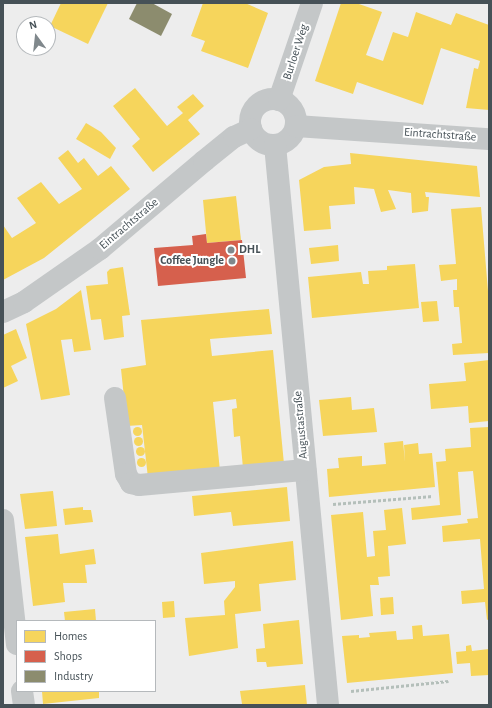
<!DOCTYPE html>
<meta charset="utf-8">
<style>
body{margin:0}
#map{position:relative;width:492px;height:708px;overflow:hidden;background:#ededed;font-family:"Alegreya Sans",sans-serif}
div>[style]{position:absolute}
.homes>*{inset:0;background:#f6d55c}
.round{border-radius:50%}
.shops>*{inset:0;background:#d6604d}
.industry>*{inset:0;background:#8c8c6e}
.path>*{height:2.5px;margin-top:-1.25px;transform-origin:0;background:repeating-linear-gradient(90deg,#b4bfba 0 3px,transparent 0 5px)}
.minor>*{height:22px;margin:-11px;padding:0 11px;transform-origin:11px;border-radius:11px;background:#c4c7c8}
.minor>.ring{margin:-11px;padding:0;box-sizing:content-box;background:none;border:22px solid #c4c7c8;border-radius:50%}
.dots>*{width:11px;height:11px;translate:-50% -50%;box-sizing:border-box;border:2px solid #fff;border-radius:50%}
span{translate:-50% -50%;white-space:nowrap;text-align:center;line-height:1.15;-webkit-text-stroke:4px #fff;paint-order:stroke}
.street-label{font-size:12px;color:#465157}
.poi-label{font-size:12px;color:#465157;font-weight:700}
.left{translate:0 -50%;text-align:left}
.right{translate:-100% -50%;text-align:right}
.frame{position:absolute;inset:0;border:4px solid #465157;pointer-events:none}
.legend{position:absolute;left:16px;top:620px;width:140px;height:72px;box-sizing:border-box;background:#fff;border:1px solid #b5b9bc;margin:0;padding:5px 7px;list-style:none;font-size:12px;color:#465157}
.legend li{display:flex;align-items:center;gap:8px;height:20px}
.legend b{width:20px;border:1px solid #b5b9bc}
.north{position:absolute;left:16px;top:16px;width:40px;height:40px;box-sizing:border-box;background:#fff;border:1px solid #b5b9bc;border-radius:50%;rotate:345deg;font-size:11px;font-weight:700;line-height:16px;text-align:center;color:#465157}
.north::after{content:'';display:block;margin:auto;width:14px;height:18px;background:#80888c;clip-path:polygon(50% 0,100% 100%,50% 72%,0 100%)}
</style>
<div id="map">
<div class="homes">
<i style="clip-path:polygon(61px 3px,108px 3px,88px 44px,50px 26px)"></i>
<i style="clip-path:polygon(203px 3px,245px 3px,268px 13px,248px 68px,201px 51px,205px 41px,191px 36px)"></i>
<i style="clip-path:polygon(341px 3px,356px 3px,382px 12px,366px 55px,383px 61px,393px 32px,408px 37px,416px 12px,451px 25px,456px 13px,489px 25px,489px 110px,466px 108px,474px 68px,478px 69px,480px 61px,441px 48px,423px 105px,357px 82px,353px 94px,315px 81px)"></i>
<i style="clip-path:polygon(135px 88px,167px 126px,183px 113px,177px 107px,193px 94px,204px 106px,188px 120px,200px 134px,153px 172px,132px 146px,140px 139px,113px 106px)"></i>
<i style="clip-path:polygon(86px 123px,101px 132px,116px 148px,110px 159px,76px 139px)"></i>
<i style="clip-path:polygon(68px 150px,78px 163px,84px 158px,98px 176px,111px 166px,130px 189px,44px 258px,3px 280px,3px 225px,12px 238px,36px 223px,17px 198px,41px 182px,59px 204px,82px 189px,58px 158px)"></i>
<i style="clip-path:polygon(350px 153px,477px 166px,480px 197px,425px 192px,426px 197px,429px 197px,428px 211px,412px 213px,411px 193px,388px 190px,396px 209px,381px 212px,374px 189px,354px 187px,355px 204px,329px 206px,331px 229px,304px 231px,299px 180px,324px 167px,351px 164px)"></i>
<i style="clip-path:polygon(236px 196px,241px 240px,207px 243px,203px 200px)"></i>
<i style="clip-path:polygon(481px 207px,489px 303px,489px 353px,453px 355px,452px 344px,462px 343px,459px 307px,454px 307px,453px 290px,457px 290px,457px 279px,441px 281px,439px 265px,456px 264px,451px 209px)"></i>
<i style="clip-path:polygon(338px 245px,339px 261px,311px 264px,309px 248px)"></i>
<i style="clip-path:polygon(415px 264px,419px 308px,312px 318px,308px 277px,361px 272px,363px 284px,369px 284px,368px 271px,387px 270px,387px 266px)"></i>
<i style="clip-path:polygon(123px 267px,130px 315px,122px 316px,124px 337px,104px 340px,101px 319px,91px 320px,86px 286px,108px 284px,107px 272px,110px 269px)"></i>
<i style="clip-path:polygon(81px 290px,91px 350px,74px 352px,72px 339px,61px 340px,70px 395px,41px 400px,26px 324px,56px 309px)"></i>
<i style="clip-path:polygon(437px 301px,439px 321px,423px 322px,421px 302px)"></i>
<i style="clip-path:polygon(269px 309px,272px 334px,210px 339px,212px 356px,273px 350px,284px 464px,243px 468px,240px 436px,234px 437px,232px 409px,237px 408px,236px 399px,213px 402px,220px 471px,148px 478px,142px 425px,127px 426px,121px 369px,146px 365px,141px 320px)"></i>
<i style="clip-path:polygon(16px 329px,27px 358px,11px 366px,18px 381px,3px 388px,3px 335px)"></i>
<i style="clip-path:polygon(489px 360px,489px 421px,469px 423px,468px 406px,431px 409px,429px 384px,466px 381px,464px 363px)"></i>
<i style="clip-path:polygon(351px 397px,352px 410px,374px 408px,377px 432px,323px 436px,319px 400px)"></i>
<i class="round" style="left:132.5px;top:426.5px;width:9px;height:9px"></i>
<i style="clip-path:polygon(489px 427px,489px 619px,487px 620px,485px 602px,462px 604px,461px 591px,484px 589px,480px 539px,443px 542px,442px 526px,468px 523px,467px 519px,478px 518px,473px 471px,458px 472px,461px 515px,412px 520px,411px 508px,440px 505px,436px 462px,446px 461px,445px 449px,471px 447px,470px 428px)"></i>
<i class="round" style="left:133.5px;top:436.5px;width:9px;height:9px"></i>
<i style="clip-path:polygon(403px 441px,405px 462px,404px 445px,418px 443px,419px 454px,432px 453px,435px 487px,329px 497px,327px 469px,339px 468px,338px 458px,362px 456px,362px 466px,386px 464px,384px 443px)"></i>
<i class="round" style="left:135.5px;top:446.5px;width:9px;height:9px"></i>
<i class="round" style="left:136.5px;top:457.5px;width:9px;height:9px"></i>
<i style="clip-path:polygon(287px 487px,290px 521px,233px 526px,231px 512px,194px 516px,192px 496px)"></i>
<i style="clip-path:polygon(53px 491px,57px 526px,25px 529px,20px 494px)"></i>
<i style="clip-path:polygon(83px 507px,83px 510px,91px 510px,93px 522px,65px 525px,63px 509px)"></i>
<i style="clip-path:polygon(402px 508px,406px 544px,388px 546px,390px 576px,378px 577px,379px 585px,370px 585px,373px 616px,341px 620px,331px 515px,363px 512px,367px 557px,375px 556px,373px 531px,386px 530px,384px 510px)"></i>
<i style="clip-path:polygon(58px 534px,60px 554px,94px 549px,96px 564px,85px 565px,87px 583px,63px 583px,65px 602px,33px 606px,25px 537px)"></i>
<i style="clip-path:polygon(293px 541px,296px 580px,259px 584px,261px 611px,235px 614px,238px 648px,189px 656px,185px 618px,225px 615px,224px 601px,235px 587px,235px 581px,204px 584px,201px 553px)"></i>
<i style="clip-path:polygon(393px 597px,394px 614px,381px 615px,380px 598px)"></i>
<i style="clip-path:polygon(174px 601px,175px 617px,163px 618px,162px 602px)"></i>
<i style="clip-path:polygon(95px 609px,96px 621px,65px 621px,64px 612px)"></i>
<i style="clip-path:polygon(299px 620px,303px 664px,267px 667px,266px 662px,257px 662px,256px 649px,265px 648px,263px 624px)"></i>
<i style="clip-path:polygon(422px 625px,423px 636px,449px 634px,453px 673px,347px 683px,342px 636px,359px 635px,359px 638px,370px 637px,369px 633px,396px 631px,397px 640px,413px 639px,412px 626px)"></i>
<i style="clip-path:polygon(471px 645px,472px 651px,489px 649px,489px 675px,471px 676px,470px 663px,457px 664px,456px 652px,466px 651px,466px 646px)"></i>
<i style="clip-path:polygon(305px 685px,307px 705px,238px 705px,242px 704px,240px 691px)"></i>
<i style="clip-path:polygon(42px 691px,99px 691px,99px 698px,43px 704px)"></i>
</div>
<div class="shops">
<i style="clip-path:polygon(206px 234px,207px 243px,242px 240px,246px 278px,158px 286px,154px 248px,193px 245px,192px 236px)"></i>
</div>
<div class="industry">
<i style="clip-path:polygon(137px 3px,152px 3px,172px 14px,161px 36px,129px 19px)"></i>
</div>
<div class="path">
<i style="left:333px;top:504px;width:100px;rotate:-4.6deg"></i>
<i style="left:351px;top:691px;width:98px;rotate:-5.9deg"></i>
</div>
<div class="minor">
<i class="ring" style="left:250px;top:99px;width:24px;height:24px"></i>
<i style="left:279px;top:100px;width:102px;rotate:-71.2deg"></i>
<i style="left:296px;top:126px;width:193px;rotate:3.9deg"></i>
<i style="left:275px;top:145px;width:563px;rotate:84.59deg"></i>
<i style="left:3px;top:312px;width:23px;rotate:-25deg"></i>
<i style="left:24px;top:302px;width:93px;rotate:-34.9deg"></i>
<i style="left:100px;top:249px;width:136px;rotate:-40.2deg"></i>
<i style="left:204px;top:161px;width:38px;rotate:-39deg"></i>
<i style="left:234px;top:137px;width:19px;rotate:-25deg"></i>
<i style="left:115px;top:398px;width:77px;rotate:81.8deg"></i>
<i style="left:126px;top:474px;width:10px;rotate:61deg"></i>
<i style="left:131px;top:483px;width:8px;rotate:14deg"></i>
<i style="left:139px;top:485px;width:167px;rotate:-5.2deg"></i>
<i style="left:3px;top:520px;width:125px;rotate:83.6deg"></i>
<i style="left:22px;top:691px;width:14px;rotate:82deg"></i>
</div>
<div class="dots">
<i style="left:231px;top:250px;background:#80888c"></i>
<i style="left:232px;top:261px;background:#80888c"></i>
</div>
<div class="street-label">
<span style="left:296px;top:52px;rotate:-72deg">Burloer Weg</span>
<span style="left:440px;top:135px;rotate:4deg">Eintrachtstraße</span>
<span style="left:129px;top:224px;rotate:-40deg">Eintrachtstraße</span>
<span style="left:301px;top:425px;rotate:-95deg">Augustastraße</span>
</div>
<div class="poi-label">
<span class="left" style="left:239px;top:250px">DHL</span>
<span class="right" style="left:224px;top:261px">Coffee Jungle</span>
</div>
<div class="frame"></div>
<ul class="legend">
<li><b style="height:11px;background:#f6d55c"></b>Homes</li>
<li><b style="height:11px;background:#d6604d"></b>Shops</li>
<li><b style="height:11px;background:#8c8c6e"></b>Industry</li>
</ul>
<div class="north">N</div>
</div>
